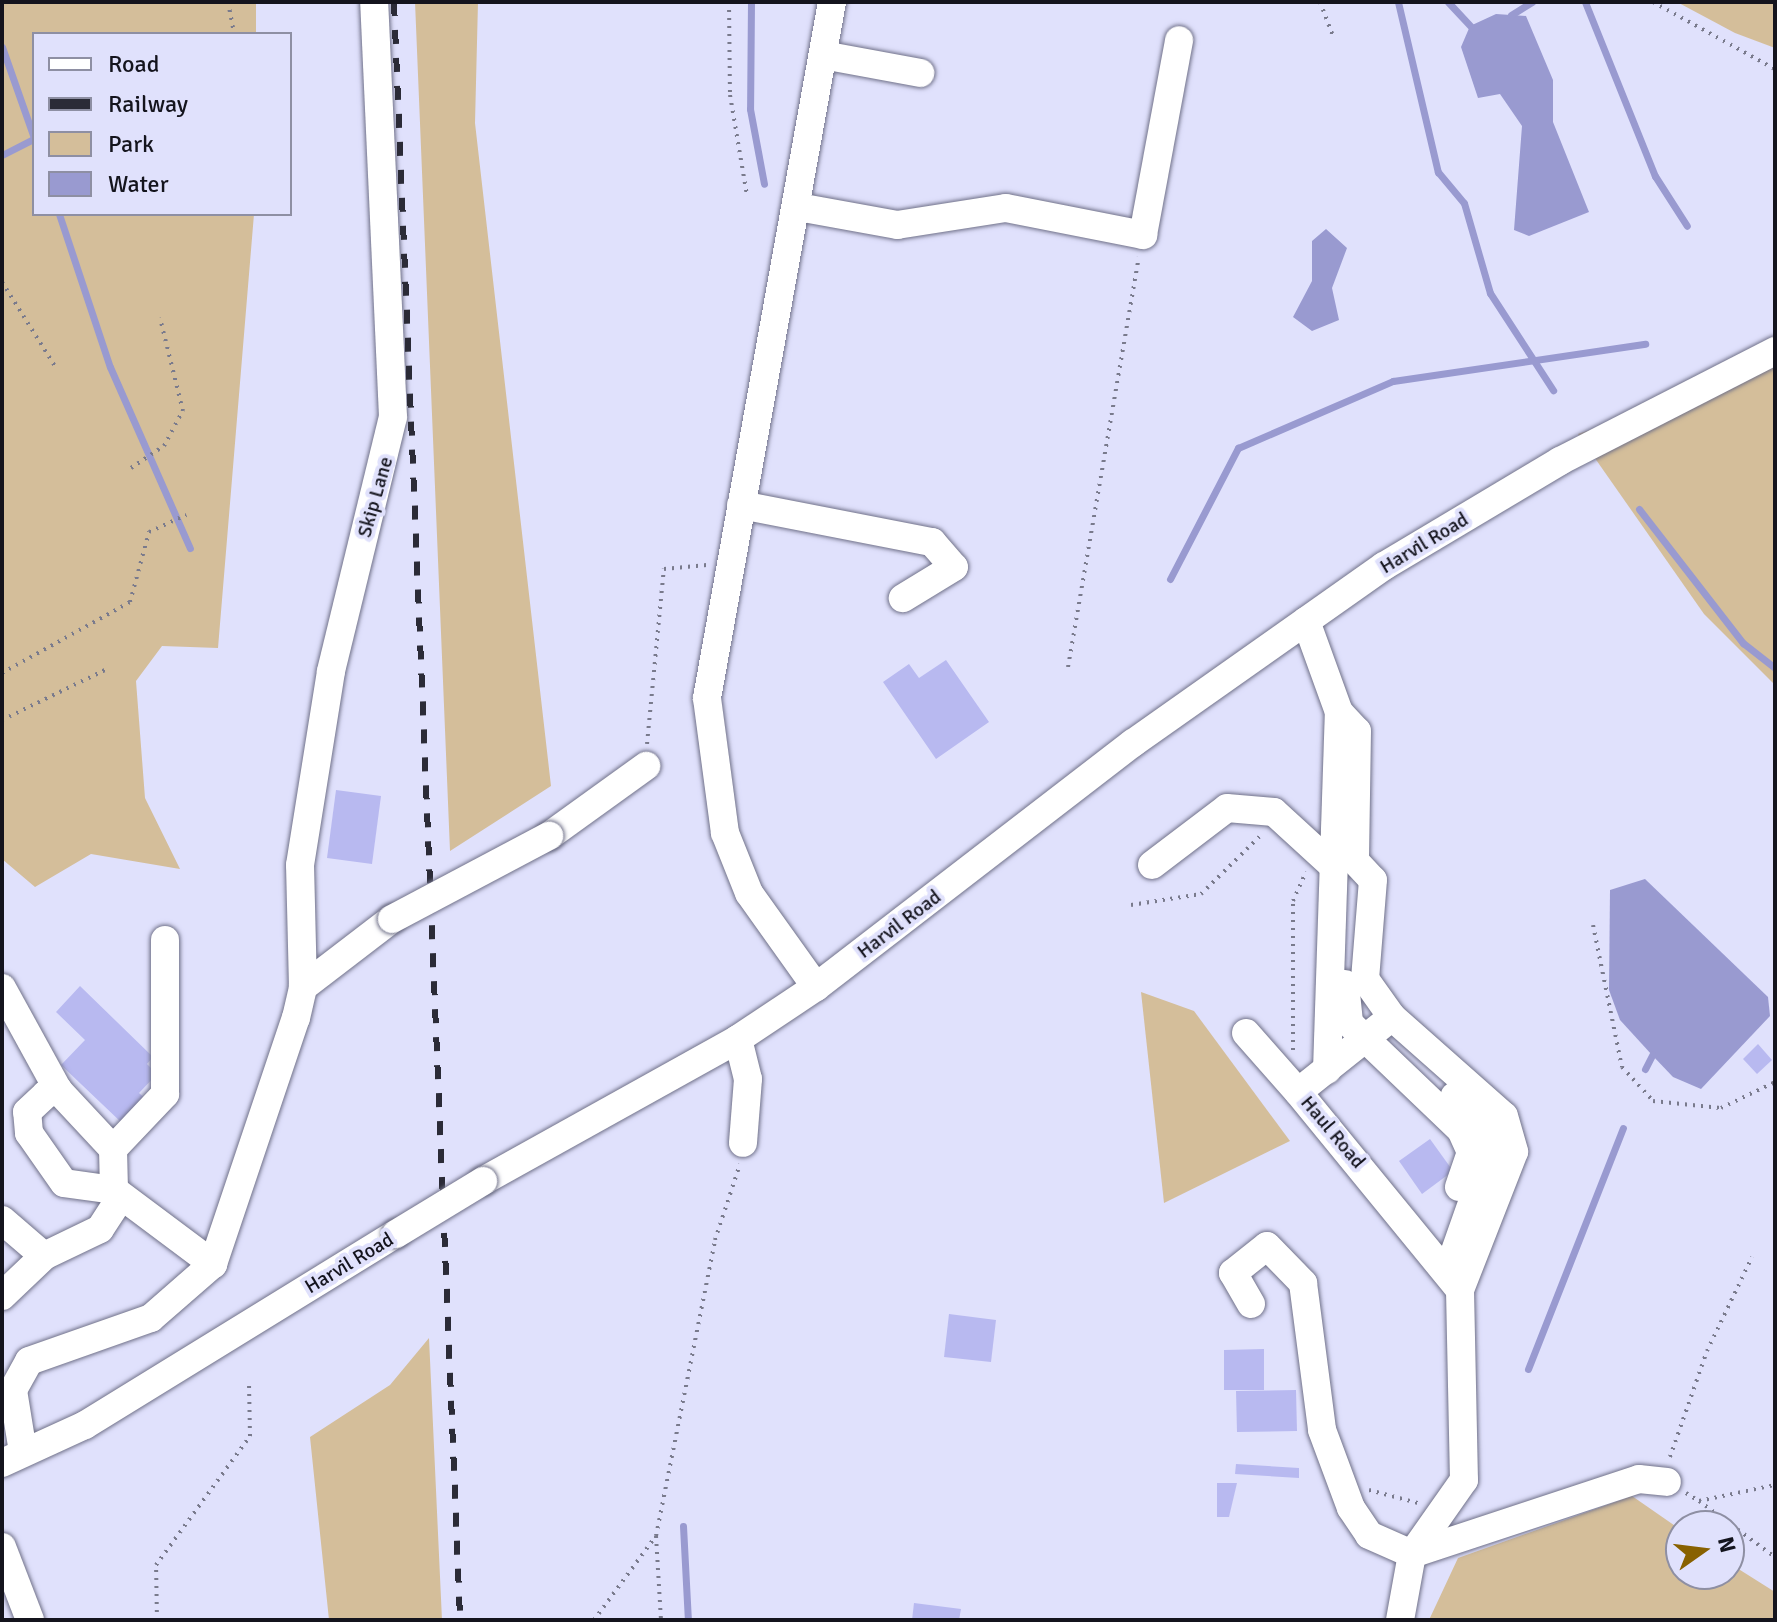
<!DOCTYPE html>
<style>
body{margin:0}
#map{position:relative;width:1777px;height:1622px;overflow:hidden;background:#e0e1fc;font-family:Signika,sans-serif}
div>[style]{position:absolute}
.green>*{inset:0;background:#d4be9a}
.water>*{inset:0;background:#999ad0}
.stream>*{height:7px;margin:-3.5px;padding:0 3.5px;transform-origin:3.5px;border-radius:3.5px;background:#999ad0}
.building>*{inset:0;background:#b8b9f0}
.path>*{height:4px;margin-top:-2px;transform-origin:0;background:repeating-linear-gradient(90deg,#797a8c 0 2px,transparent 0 8px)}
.roads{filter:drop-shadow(0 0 2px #707189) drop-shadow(0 0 2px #707189)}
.minor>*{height:28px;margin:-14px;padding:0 14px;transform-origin:14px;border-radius:14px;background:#fff}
.rail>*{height:6px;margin-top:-3px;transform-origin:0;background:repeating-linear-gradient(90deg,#2b2b37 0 14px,transparent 0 28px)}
.bridges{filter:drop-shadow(0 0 2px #707189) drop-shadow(0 0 2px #707189)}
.minor-bridge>*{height:28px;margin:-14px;padding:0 14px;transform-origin:14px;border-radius:14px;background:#fff}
span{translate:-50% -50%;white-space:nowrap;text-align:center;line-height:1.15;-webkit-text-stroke:8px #e0e1fc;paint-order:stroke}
.street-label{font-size:20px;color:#14141d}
.frame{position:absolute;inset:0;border:4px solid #14141d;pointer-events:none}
.legend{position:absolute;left:32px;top:32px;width:260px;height:184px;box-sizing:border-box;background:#e0e1fc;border:2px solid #8e8fa3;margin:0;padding:10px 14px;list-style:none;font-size:24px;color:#14141d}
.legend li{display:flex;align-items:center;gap:16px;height:40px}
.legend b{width:40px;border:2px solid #8e8fa3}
.north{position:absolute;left:1665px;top:1510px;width:80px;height:80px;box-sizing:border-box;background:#e0e1fc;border:2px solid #8e8fa3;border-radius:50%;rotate:76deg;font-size:22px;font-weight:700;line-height:32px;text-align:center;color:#14141d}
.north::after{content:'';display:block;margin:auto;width:28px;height:36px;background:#886100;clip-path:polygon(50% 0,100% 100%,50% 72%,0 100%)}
</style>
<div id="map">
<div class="green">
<i style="clip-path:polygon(2px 2px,256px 2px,256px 34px,34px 34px,34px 214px,254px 214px,218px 648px,162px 646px,136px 681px,145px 798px,180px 869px,91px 854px,35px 887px,2px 859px)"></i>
<i style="clip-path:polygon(415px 2px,478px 2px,475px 123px,551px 786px,450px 851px)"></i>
<i style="clip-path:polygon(1677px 2px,1775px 2px,1775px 48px,1735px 33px)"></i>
<i style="clip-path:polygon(1775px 366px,1775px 685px,1704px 614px,1578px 434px)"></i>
<i style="clip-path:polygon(1141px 992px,1194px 1011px,1290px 1141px,1164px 1203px)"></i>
<i style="clip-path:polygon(429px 1338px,442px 1620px,329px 1620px,310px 1437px,390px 1385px)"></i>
<i style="clip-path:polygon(1632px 1496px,1681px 1530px,1681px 1574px,1729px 1574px,1729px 1563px,1775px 1592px,1775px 1620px,1429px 1620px,1458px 1558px)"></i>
</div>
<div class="water">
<i style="clip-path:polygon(1496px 14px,1526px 16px,1553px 80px,1553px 122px,1589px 212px,1529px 236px,1514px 230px,1522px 126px,1500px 94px,1478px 98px,1461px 47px,1470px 26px)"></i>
<i style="clip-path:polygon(1326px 229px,1347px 248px,1332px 288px,1339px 320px,1312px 331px,1293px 317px,1312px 281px,1312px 241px)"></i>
<i style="clip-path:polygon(1645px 879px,1768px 997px,1770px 1016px,1701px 1089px,1673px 1077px,1652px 1055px,1620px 1020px,1609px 990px,1610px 890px)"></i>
</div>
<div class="stream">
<i style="left:751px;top:2px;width:107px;rotate:90.5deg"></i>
<i style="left:750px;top:109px;width:76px;rotate:79.4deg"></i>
<i style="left:1398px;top:2px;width:175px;rotate:76.8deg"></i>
<i style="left:1438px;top:172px;width:40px;rotate:50deg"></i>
<i style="left:1464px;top:203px;width:94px;rotate:73.9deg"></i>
<i style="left:1490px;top:293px;width:116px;rotate:57deg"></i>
<i style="left:1448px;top:2px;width:33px;rotate:47deg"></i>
<i style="left:1585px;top:2px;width:188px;rotate:68.1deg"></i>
<i style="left:1655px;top:176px;width:59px;rotate:57.4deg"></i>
<i style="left:1511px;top:15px;width:25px;rotate:-32deg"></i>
<i style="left:2px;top:47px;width:96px;rotate:70.6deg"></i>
<i style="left:2px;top:155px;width:36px;rotate:-27deg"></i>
<i style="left:59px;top:214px;width:161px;rotate:71.6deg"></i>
<i style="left:110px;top:367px;width:198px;rotate:66.2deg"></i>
<i style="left:1639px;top:509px;width:170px;rotate:52.2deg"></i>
<i style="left:1743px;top:643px;width:41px;rotate:38deg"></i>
<i style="left:1170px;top:579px;width:148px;rotate:-62.6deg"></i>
<i style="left:1238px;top:448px;width:169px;rotate:-23.4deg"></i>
<i style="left:1393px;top:381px;width:255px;rotate:-8.4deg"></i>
<i style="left:1645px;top:1069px;width:16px;rotate:-63deg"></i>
<i style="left:1528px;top:1369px;width:259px;rotate:-68.5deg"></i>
<i style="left:683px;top:1526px;width:94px;rotate:87deg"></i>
</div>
<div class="building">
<i style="clip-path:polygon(946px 660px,989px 722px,936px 759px,883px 682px,909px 664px,919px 678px)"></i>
<i style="clip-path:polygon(336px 790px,381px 796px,372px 864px,327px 858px)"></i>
<i style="clip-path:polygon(80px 986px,153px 1057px,147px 1064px,157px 1074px,139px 1093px,147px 1100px,123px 1124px,61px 1065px,85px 1040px,56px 1012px)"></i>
<i style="clip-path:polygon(1758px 1044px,1772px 1060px,1757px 1074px,1743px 1059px)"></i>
<i style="clip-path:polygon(1430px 1139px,1453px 1171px,1422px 1194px,1399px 1161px)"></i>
<i style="clip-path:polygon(949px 1314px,996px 1320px,991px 1362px,944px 1357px)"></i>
<i style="clip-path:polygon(1264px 1349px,1264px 1390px,1224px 1390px,1224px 1350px)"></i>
<i style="clip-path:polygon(1296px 1390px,1297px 1431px,1237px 1432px,1236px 1391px)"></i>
<i style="clip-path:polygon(1236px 1464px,1299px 1468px,1299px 1478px,1235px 1474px)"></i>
<i style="clip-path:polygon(1217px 1483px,1237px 1483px,1229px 1517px,1217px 1517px)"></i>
<i style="clip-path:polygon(914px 1603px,961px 1609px,959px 1620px,912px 1620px)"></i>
</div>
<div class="path">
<i style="left:228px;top:2px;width:33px;rotate:79deg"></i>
<i style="left:729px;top:2px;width:93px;rotate:89.4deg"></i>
<i style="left:730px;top:95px;width:101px;rotate:80.4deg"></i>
<i style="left:1320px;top:2px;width:39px;rotate:69deg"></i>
<i style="left:1653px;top:2px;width:139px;rotate:28.8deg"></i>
<i style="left:2px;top:282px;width:99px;rotate:57.8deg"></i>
<i style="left:131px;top:468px;width:40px;rotate:-34deg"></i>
<i style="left:164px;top:446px;width:40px;rotate:-62deg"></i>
<i style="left:183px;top:411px;width:96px;rotate:-103.9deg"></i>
<i style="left:1068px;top:667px;width:416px;rotate:-80.2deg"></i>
<i style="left:2px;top:673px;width:146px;rotate:-29deg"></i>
<i style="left:130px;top:602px;width:73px;rotate:-74.8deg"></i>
<i style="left:149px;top:532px;width:41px;rotate:-24.7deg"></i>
<i style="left:2px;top:720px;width:117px;rotate:-25.9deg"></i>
<i style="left:647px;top:744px;width:176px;rotate:-84.5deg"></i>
<i style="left:664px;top:569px;width:43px;rotate:-5.3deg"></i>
<i style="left:1131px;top:905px;width:71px;rotate:-8.9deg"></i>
<i style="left:1201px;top:894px;width:83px;rotate:-44.5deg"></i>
<i style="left:1593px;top:925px;width:145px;rotate:78.5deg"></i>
<i style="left:1622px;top:1067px;width:46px;rotate:47.6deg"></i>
<i style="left:1653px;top:1101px;width:68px;rotate:5.9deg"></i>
<i style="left:1721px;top:1108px;width:60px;rotate:-25.7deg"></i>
<i style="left:1293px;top:1050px;width:149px;rotate:-90deg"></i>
<i style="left:1293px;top:901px;width:32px;rotate:-66deg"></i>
<i style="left:1670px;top:1457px;width:112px;rotate:-70.8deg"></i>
<i style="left:1707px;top:1351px;width:104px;rotate:-64.4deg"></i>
<i style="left:1369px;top:1490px;width:51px;rotate:14.9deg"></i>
<i style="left:1686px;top:1493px;width:15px;rotate:32deg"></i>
<i style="left:1699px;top:1501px;width:78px;rotate:-11.9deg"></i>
<i style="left:1699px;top:1501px;width:94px;rotate:36.4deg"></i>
<i style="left:656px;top:1536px;width:84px;rotate:86.6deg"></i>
<i style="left:157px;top:1620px;width:55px;rotate:-91deg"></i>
<i style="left:156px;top:1565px;width:160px;rotate:-53.9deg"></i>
<i style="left:250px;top:1436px;width:53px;rotate:-91.1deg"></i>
<i style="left:594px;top:1620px;width:104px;rotate:-53.6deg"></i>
<i style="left:656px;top:1536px;width:302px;rotate:-78.7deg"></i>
<i style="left:715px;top:1240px;width:80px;rotate:-71.8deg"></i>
</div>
<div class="roads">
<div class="minor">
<i style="left:823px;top:55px;width:99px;rotate:10.5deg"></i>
<i style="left:798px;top:207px;width:101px;rotate:10.3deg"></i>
<i style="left:897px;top:225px;width:110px;rotate:-8.9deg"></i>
<i style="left:1006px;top:208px;width:140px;rotate:11.1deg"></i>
<i style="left:1143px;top:235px;width:198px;rotate:-79.5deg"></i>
<i style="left:741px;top:505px;width:195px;rotate:11deg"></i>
<i style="left:932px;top:542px;width:33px;rotate:49deg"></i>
<i style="left:954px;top:567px;width:60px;rotate:148.7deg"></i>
<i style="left:1306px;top:621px;width:97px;rotate:70.1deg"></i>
<i style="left:1339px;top:712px;width:26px;rotate:47deg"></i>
<i style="left:1357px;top:731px;width:130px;rotate:90.9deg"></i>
<i style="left:1355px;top:861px;width:26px;rotate:47deg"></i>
<i style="left:1373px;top:880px;width:99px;rotate:94.6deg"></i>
<i style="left:1365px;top:979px;width:47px;rotate:54.6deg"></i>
<i style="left:1392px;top:1017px;width:149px;rotate:41.5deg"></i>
<i style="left:1504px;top:1116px;width:37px;rotate:74deg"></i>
<i style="left:1514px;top:1152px;width:148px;rotate:111.4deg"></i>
<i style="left:549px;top:836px;width:120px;rotate:-35.8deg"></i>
<i style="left:1152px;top:865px;width:94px;rotate:-37.2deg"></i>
<i style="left:1227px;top:808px;width:47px;rotate:4.9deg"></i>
<i style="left:1274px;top:812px;width:80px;rotate:42.5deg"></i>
<i style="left:1345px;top:984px;width:39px;rotate:84deg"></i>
<i style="left:1349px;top:1023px;width:155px;rotate:43.7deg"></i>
<i style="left:1461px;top:1130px;width:24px;rotate:66deg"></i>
<i style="left:1471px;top:1152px;width:37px;rotate:109deg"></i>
<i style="left:303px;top:987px;width:112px;rotate:-37.4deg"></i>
<i style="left:816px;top:987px;width:115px;rotate:-125.5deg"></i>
<i style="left:749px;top:893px;width:65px;rotate:-111.8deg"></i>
<i style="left:725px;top:833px;width:136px;rotate:-97.6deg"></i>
<i style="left:707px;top:698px;width:707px;rotate:-79.82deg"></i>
<i style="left:2px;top:988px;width:116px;rotate:61.2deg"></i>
<i style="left:1392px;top:1017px;width:120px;rotate:141.4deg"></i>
<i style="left:1298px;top:1092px;width:256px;rotate:50.7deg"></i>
<i style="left:1460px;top:1290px;width:190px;rotate:88.8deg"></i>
<i style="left:1464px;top:1480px;width:90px;rotate:125.1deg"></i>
<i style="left:1412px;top:1554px;width:67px;rotate:100.3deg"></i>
<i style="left:1246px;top:1033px;width:79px;rotate:48.6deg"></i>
<i style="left:738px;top:1039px;width:41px;rotate:76deg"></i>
<i style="left:748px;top:1079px;width:64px;rotate:94.5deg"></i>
<i style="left:1327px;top:1070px;width:358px;rotate:-88.1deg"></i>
<i style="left:113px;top:1149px;width:76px;rotate:-46.6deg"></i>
<i style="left:165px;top:1094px;width:154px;rotate:-90deg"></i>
<i style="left:483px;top:1181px;width:292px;rotate:-29.1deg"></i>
<i style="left:738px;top:1039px;width:94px;rotate:-33.7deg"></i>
<i style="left:816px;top:987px;width:400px;rotate:-37.6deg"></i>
<i style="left:1133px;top:743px;width:307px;rotate:-35.2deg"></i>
<i style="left:1384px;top:566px;width:205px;rotate:-30.8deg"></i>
<i style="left:1560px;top:461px;width:242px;rotate:-27.1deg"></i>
<i style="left:114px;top:1190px;width:50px;rotate:-172deg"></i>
<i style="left:64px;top:1183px;width:61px;rotate:-125deg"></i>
<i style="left:29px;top:1133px;width:21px;rotate:-95deg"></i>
<i style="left:27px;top:1112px;width:26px;rotate:-43deg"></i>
<i style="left:46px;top:1094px;width:13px;rotate:-18deg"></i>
<i style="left:58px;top:1090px;width:81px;rotate:47deg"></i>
<i style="left:113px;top:1149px;width:41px;rotate:88.6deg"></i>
<i style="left:114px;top:1190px;width:124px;rotate:36.8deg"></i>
<i style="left:2px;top:1220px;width:55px;rotate:40.6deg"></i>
<i style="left:1448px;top:1271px;width:133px;rotate:-70.6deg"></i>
<i style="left:1492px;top:1146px;width:34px;rotate:-117deg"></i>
<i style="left:1477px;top:1116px;width:30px;rotate:-138deg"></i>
<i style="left:2px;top:1296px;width:58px;rotate:-43.6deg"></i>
<i style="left:44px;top:1256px;width:62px;rotate:-25.7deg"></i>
<i style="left:100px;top:1229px;width:38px;rotate:-57deg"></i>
<i style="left:1251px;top:1304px;width:36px;rotate:-120deg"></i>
<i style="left:1233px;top:1273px;width:43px;rotate:-38.5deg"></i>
<i style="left:1267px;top:1246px;width:52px;rotate:45.8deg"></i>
<i style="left:1303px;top:1283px;width:148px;rotate:82.6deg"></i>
<i style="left:1322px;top:1430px;width:83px;rotate:69.6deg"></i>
<i style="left:1351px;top:1508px;width:32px;rotate:56deg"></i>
<i style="left:1369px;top:1535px;width:47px;rotate:23.8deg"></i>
<i style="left:1412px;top:1554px;width:239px;rotate:-18.3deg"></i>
<i style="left:1639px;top:1479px;width:28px;rotate:6deg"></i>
<i style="left:23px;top:1452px;width:63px;rotate:-99.2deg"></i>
<i style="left:13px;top:1390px;width:33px;rotate:-61deg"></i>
<i style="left:29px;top:1361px;width:129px;rotate:-19.4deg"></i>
<i style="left:151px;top:1318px;width:82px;rotate:-41.1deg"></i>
<i style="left:213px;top:1264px;width:260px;rotate:-71.4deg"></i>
<i style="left:296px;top:1018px;width:32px;rotate:-77deg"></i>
<i style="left:303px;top:987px;width:122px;rotate:-91.4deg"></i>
<i style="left:300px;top:865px;width:196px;rotate:-80.9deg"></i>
<i style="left:331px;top:671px;width:261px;rotate:-76.3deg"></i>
<i style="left:393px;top:417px;width:415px;rotate:-92.6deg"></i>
<i style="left:2px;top:1463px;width:91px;rotate:-24.6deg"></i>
<i style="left:85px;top:1425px;width:365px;rotate:-31.6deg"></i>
<i style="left:2px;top:1547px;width:78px;rotate:69deg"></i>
</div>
</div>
<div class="rail">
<i style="left:394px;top:2px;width:1619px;rotate:87.66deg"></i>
</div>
<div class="bridges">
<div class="minor-bridge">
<i style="left:392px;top:919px;width:178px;rotate:-27.9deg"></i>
<i style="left:396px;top:1234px;width:102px;rotate:-31.3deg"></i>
</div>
</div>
<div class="street-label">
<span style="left:375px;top:497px;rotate:-74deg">Skip Lane</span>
<span style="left:1424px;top:543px;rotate:-31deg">Harvil Road</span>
<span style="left:899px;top:924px;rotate:-37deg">Harvil Road</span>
<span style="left:1333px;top:1132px;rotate:50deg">Haul Road</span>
<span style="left:349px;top:1263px;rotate:-31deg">Harvil Road</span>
</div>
<div class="frame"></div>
<ul class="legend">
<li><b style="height:10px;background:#fff"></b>Road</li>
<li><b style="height:10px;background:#2b2b37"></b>Railway</li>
<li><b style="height:22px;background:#d4be9a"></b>Park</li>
<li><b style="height:22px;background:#999ad0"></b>Water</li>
</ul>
<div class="north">N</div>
</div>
